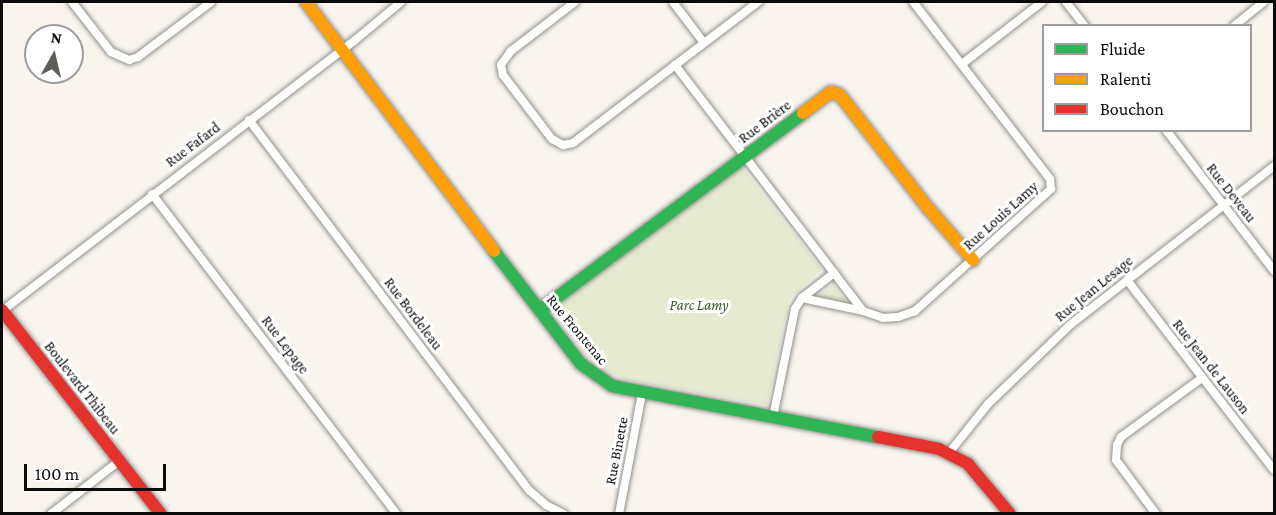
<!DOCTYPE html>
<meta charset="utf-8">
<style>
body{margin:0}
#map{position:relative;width:1276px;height:515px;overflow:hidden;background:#f9f5ee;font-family:"Crimson Pro",serif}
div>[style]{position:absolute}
.green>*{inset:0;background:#e6ebd0}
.roads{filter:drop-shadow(0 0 2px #92908d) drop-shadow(0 0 2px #92908d)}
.street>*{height:8px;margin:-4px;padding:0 4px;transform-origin:4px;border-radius:4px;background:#fefefc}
.fast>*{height:12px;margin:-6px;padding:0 6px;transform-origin:6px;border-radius:6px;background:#30b455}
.slow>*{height:12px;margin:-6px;padding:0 6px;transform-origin:6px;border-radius:6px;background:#ff9f0a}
.jam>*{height:12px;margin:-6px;padding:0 6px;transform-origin:6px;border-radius:6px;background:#e5322d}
span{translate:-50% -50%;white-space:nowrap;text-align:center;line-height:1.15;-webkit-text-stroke:6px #fff;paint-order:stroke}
.street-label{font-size:15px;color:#0b0b0b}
.park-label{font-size:15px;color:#385b23;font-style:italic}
.frame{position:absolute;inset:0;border:3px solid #0b0b0b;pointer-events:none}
.legend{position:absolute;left:1042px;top:24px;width:210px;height:108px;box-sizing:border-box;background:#fff;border:2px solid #9d9d9d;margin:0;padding:8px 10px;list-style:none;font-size:18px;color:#0b0b0b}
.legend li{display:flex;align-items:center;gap:12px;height:30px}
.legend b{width:30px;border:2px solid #9d9d9d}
.north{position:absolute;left:24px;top:24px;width:60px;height:60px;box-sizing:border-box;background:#fff;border:2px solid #9d9d9d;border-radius:50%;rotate:8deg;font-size:16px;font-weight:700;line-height:24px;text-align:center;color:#0b0b0b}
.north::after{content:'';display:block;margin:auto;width:21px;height:27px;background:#5e5d5a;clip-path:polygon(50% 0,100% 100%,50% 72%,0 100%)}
.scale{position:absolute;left:24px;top:464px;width:142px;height:27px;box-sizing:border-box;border:3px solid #0b0b0b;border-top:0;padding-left:8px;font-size:18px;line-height:21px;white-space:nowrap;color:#0b0b0b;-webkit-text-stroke:4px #fff;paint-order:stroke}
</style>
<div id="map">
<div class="green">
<i style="clip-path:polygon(742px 167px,822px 270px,793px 295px,788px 303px,767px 405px,627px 380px,603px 370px,585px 353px,553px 313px,554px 308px)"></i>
<i style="clip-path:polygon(833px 285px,848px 303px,817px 297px)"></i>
</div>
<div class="roads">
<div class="street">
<i style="left:72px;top:2px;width:63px;rotate:52deg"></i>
<i style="left:111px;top:52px;width:20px;rotate:24deg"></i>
<i style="left:129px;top:60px;width:9px;rotate:-18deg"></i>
<i style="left:138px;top:57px;width:91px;rotate:-37deg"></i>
<i style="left:575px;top:2px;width:81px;rotate:142.6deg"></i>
<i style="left:511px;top:51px;width:17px;rotate:126deg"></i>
<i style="left:501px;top:65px;width:10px;rotate:79deg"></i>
<i style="left:503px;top:75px;width:81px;rotate:52.6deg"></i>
<i style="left:552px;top:139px;width:13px;rotate:29deg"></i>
<i style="left:563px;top:145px;width:10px;rotate:-11deg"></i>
<i style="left:573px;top:143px;width:233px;rotate:-37.3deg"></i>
<i style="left:673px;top:2px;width:51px;rotate:52.9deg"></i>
<i style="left:1066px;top:2px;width:31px;rotate:52deg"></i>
<i style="left:1234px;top:26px;width:38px;rotate:-39deg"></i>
<i style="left:962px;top:64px;width:101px;rotate:-37.8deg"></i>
<i style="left:675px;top:65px;width:308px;rotate:52.6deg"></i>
<i style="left:249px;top:120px;width:465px;rotate:52.9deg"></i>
<i style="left:530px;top:491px;width:21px;rotate:41deg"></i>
<i style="left:546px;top:505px;width:20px;rotate:27deg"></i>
<i style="left:1166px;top:130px;width:178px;rotate:52.5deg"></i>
<i style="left:152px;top:194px;width:403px;rotate:52.6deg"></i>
<i style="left:1127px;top:280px;width:240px;rotate:52.3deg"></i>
<i style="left:802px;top:298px;width:62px;rotate:12deg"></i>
<i style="left:863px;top:311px;width:21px;rotate:19deg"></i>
<i style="left:883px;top:318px;width:15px;rotate:-4deg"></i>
<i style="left:898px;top:317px;width:18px;rotate:-19deg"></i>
<i style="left:915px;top:311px;width:183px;rotate:-41.9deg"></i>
<i style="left:1051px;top:189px;width:10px;rotate:-96deg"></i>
<i style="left:1050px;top:179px;width:224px;rotate:-127.7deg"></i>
<i style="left:2px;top:311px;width:444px;rotate:-37.5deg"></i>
<i style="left:354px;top:41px;width:61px;rotate:-39.7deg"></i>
<i style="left:773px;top:417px;width:110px;rotate:-78.5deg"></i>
<i style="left:795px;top:309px;width:13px;rotate:-58deg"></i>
<i style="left:802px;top:298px;width:41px;rotate:-38deg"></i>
<i style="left:949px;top:453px;width:63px;rotate:-51.5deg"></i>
<i style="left:988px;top:404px;width:114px;rotate:-43.9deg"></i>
<i style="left:1070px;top:325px;width:259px;rotate:-37.9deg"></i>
<i style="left:51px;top:514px;width:86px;rotate:-37.9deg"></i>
<i style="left:619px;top:514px;width:123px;rotate:-79.2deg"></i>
<i style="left:1156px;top:514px;width:67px;rotate:-126.5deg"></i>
<i style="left:1116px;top:460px;width:15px;rotate:-86deg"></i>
<i style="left:1117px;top:445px;width:9px;rotate:-63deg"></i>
<i style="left:1121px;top:437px;width:100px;rotate:-36.1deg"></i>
</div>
<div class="fast">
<i style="left:494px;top:251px;width:143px;rotate:52.4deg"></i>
<i style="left:581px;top:364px;width:38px;rotate:35deg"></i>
<i style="left:612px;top:386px;width:271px;rotate:10.9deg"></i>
<i style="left:540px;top:310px;width:329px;rotate:-36.8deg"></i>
</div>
<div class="slow">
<i style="left:306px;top:2px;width:312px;rotate:52.9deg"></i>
<i style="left:803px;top:113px;width:35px;rotate:-37deg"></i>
<i style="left:831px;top:92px;width:9px;rotate:18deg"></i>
<i style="left:840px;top:95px;width:143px;rotate:52.1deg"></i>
<i style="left:928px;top:208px;width:69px;rotate:49.1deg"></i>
</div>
<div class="jam">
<i style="left:2px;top:310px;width:259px;rotate:52.1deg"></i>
<i style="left:878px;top:437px;width:62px;rotate:11.1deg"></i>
<i style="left:939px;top:449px;width:33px;rotate:27deg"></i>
<i style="left:968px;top:464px;width:65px;rotate:50deg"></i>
</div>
</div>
<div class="street-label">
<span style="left:765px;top:122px;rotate:-37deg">Rue Brière</span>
<span style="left:193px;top:145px;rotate:-37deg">Rue Fafard</span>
<span style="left:1231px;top:193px;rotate:52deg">Rue Deveau</span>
<span style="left:1001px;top:216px;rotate:-42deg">Rue Louis Lamy</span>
<span style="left:1094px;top:289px;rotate:-39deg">Rue Jean Lesage</span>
<span style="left:413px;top:314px;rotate:53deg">Rue Bordeleau</span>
<span style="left:577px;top:330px;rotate:50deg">Rue Frontenac</span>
<span style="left:285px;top:345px;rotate:53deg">Rue Lepage</span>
<span style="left:1211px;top:367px;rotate:52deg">Rue Jean de Lauson</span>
<span style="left:82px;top:388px;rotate:52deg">Boulevard Thibeau</span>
<span style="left:617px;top:451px;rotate:-79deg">Rue Binette</span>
</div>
<div class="park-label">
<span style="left:699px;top:306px">Parc Lamy</span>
</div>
<div class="frame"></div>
<ul class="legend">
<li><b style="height:8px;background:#30b455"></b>Fluide</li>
<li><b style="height:8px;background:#ff9f0a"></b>Ralenti</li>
<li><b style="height:8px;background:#e5322d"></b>Bouchon</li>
</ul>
<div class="north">N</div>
<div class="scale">100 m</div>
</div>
